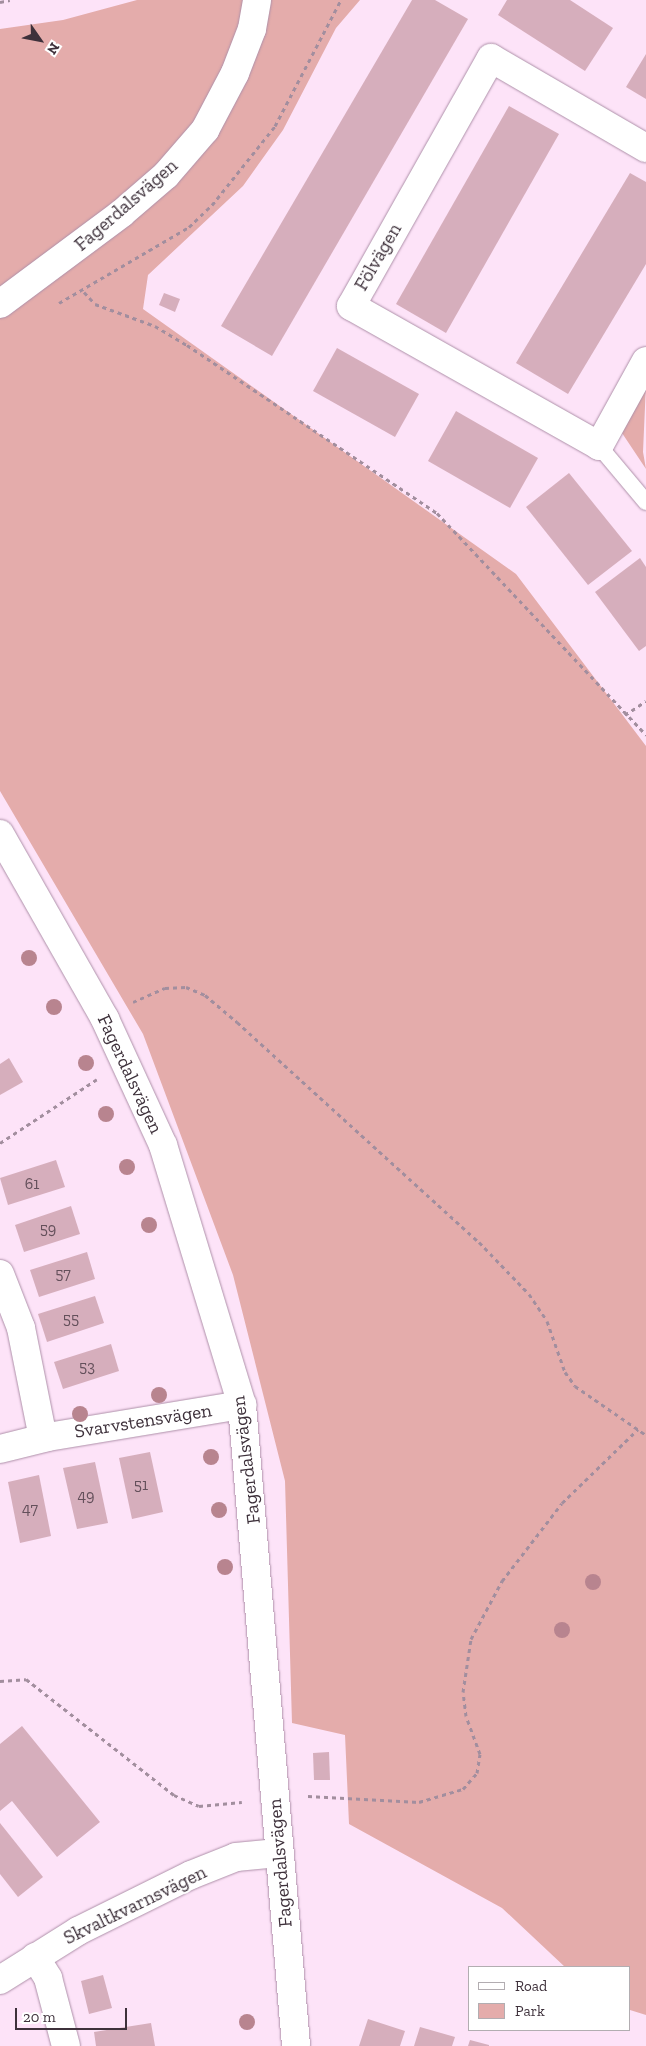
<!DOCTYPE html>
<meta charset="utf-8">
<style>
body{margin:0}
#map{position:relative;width:646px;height:2046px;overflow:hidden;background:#fde3f8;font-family:"Zilla Slab",serif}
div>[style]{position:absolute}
.green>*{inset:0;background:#e4acab}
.building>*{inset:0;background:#d6aebc}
.path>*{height:3px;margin-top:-1.5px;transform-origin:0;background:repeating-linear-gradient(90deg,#a28e9e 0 4px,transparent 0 8px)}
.roads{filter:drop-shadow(0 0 1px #ae90a9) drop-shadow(0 0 1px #ae90a9)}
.service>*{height:16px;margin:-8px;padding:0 8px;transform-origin:8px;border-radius:8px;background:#fff}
.minor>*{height:28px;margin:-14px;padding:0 14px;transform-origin:14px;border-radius:14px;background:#fff}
.trees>*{width:16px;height:16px;margin:-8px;border-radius:50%;background:#b8848f}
span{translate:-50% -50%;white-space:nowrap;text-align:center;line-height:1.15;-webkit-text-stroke:4.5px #fff;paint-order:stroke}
.number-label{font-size:16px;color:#64505b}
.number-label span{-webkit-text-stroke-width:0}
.street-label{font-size:19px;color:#3e313b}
.legend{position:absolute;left:468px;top:1966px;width:162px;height:65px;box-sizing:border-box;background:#fff;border:1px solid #b2adb1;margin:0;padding:6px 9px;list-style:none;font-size:15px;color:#3e313b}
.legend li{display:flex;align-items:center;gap:10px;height:25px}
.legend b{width:25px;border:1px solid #b2adb1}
.north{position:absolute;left:15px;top:15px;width:50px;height:50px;-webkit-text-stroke:4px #fff;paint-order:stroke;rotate:123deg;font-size:14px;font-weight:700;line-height:20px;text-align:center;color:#3e313b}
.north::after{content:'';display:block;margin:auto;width:18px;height:22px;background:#3e313b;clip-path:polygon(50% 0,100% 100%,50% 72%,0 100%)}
.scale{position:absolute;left:15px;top:2008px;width:112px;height:22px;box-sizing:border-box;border:2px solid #3e313b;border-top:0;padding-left:6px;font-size:15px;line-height:18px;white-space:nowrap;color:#3e313b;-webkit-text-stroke:4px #fff;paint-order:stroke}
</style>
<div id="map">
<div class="green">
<i style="clip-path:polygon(137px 0,360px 0,336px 28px,283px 130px,243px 186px,148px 275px,143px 309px,516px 574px,646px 746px,646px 2015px,630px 2010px,630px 1967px,565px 1967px,502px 1908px,349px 1824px,345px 1735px,292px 1723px,285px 1481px,233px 1275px,143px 1034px,0 791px,0 29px,63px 20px)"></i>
<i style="clip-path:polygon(646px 384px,643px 452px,646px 469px,620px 430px)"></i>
</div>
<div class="building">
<i style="clip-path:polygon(412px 0,435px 0,468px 19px,272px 356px,221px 326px)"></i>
<i style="clip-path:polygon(507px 0,570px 0,613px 28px,585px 71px,498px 15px)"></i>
<i style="clip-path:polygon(646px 54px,646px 99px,626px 87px)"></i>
<i style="clip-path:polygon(509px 106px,559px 134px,446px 333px,396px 304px)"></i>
<i style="clip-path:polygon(630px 173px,646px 182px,646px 264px,568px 394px,516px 363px)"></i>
<i style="clip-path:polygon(164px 293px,180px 299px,175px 312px,159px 305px)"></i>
<i style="clip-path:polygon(337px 348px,419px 394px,395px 437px,313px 391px)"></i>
<i style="clip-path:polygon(456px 411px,538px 458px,510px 508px,428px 461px)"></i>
<i style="clip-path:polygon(569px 473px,632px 551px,588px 585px,526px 507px)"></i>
<i style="clip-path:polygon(640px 558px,646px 567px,646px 646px,639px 651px,595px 592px)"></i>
<i style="clip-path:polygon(9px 1058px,23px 1082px,0 1095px,0 1064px)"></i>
<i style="clip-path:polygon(56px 1160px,65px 1187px,8px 1205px,0 1178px)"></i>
<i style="clip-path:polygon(71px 1206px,80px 1234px,24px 1252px,15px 1225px)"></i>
<i style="clip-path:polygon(87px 1252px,95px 1279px,39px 1297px,30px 1270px)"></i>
<i style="clip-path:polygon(95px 1296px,104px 1323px,47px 1342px,38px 1314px)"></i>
<i style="clip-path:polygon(111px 1344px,119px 1371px,63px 1389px,54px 1362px)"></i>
<i style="clip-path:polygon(150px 1452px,163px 1512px,132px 1519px,119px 1458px)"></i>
<i style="clip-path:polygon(95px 1462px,108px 1523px,77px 1529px,63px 1468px)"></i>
<i style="clip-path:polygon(39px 1475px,51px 1536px,20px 1543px,8px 1482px)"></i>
<i style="clip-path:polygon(22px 1726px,100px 1822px,57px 1857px,12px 1801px,0 1811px,0 1744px)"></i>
<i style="clip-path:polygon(329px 1752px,330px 1780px,314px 1780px,313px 1753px)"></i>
<i style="clip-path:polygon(0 1823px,43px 1877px,18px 1897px,0 1874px)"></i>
<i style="clip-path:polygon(103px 1975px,112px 2008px,89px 2014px,81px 1981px)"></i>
<i style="clip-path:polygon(368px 2019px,405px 2031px,400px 2046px,359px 2046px)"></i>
<i style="clip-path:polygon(151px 2023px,155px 2046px,96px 2046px,94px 2032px)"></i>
<i style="clip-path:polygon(420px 2027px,455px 2037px,452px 2046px,414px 2046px)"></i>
<i style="clip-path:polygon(470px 2040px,489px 2045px,489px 2046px,468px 2046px)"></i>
</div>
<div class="path">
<i style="left:0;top:2px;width:10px;rotate:-11deg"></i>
<i style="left:84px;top:292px;width:16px;rotate:47deg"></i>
<i style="left:95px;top:304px;width:64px;rotate:20.1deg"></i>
<i style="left:155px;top:326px;width:37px;rotate:31deg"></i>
<i style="left:187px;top:345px;width:301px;rotate:33.9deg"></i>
<i style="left:437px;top:513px;width:305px;rotate:46.7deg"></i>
<i style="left:59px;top:303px;width:151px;rotate:-30.3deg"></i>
<i style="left:189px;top:227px;width:32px;rotate:-44deg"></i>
<i style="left:212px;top:205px;width:101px;rotate:-51.4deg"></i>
<i style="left:275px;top:126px;width:142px;rotate:-62.4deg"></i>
<i style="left:625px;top:715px;width:25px;rotate:-34deg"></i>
<i style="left:133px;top:1002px;width:35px;rotate:-24deg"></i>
<i style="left:165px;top:988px;width:21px;rotate:-3deg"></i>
<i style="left:186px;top:987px;width:21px;rotate:23deg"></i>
<i style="left:205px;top:995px;width:42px;rotate:40.2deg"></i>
<i style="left:237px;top:1022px;width:327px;rotate:42.3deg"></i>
<i style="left:479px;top:1242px;width:72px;rotate:46.1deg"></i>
<i style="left:529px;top:1294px;width:32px;rotate:56deg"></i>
<i style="left:547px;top:1321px;width:54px;rotate:70.6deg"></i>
<i style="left:565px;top:1372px;width:17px;rotate:54deg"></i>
<i style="left:575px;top:1386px;width:86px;rotate:34.6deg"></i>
<i style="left:0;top:1143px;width:116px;rotate:-33.4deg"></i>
<i style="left:0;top:1681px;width:26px;rotate:-4deg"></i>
<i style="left:26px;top:1679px;width:188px;rotate:38.1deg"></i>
<i style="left:174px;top:1795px;width:27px;rotate:24deg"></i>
<i style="left:199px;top:1806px;width:43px;rotate:-5.3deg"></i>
<i style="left:308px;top:1796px;width:111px;rotate:3.1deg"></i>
<i style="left:419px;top:1802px;width:46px;rotate:-16.5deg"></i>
<i style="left:463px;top:1789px;width:21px;rotate:-49deg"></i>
<i style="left:477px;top:1773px;width:19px;rotate:-81deg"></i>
<i style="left:480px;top:1754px;width:40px;rotate:-110.2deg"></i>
<i style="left:466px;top:1716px;width:24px;rotate:-97deg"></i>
<i style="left:463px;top:1692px;width:54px;rotate:-81.4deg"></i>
<i style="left:471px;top:1639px;width:66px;rotate:-61.9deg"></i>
<i style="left:502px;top:1581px;width:98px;rotate:-52.4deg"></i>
<i style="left:562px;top:1503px;width:106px;rotate:-44.2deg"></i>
</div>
<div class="roads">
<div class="service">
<i style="left:599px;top:446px;width:73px;rotate:50deg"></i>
</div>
<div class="minor">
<i style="left:646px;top:148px;width:179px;rotate:-149.9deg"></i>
<i style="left:491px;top:58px;width:285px;rotate:119.4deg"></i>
<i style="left:351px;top:306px;width:285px;rotate:29.4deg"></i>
<i style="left:599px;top:446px;width:97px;rotate:-61.1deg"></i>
<i style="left:0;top:304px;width:152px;rotate:-36.7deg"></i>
<i style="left:122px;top:213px;width:58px;rotate:-40.8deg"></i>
<i style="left:166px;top:175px;width:60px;rotate:-49.1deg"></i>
<i style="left:205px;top:130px;width:64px;rotate:-62.2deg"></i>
<i style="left:235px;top:73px;width:47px;rotate:-68.9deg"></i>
<i style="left:252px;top:29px;width:29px;rotate:-80deg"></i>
<i style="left:0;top:834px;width:213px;rotate:60.4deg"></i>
<i style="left:105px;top:1019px;width:139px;rotate:65.3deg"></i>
<i style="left:163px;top:1145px;width:272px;rotate:73.1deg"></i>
<i style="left:242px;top:1405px;width:643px;rotate:85.18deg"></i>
<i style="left:0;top:1274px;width:58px;rotate:68.7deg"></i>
<i style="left:21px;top:1328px;width:112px;rotate:78.7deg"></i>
<i style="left:0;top:1449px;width:49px;rotate:-14deg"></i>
<i style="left:48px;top:1437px;width:197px;rotate:-9.4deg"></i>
<i style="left:35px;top:1957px;width:25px;rotate:58deg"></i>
<i style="left:48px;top:1978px;width:70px;rotate:75.2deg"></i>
<i style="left:0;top:1980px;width:92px;rotate:-32.1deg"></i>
<i style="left:78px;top:1931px;width:126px;rotate:-26.4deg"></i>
<i style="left:191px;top:1875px;width:48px;rotate:-21.8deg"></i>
<i style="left:236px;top:1857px;width:42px;rotate:-5.4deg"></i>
</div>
</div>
<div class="trees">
<i style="left:29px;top:958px"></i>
<i style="left:54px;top:1007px"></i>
<i style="left:86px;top:1063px"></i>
<i style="left:106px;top:1114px"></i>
<i style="left:127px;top:1167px"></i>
<i style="left:149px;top:1225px"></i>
<i style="left:159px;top:1395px"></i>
<i style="left:80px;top:1414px"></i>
<i style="left:211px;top:1457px"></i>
<i style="left:219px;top:1510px"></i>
<i style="left:225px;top:1567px"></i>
<i style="left:593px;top:1582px"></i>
<i style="left:562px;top:1630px"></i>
<i style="left:247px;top:2022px"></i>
</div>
<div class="number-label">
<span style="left:32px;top:1184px">61</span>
<span style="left:48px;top:1229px">59</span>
<span style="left:63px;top:1274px">57</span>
<span style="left:71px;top:1319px">55</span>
<span style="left:87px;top:1367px">53</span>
<span style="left:141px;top:1485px">51</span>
<span style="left:86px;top:1496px">49</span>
<span style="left:30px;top:1509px">47</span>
</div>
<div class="street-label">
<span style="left:126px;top:205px;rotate:-41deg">Fagerdalsvägen</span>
<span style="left:378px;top:257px;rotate:-60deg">Fölvägen</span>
<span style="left:130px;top:1074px;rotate:65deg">Fagerdalsvägen</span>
<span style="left:143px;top:1421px;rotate:-9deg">Svarvstensvägen</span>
<span style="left:246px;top:1460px;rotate:-97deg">Fagerdalsvägen</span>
<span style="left:280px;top:1863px;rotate:-95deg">Fagerdalsvägen</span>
<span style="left:135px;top:1905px;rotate:-26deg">Skvaltkvarnsvägen</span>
</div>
<ul class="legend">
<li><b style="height:6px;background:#fff"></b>Road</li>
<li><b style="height:14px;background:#e4acab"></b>Park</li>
</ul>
<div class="north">N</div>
<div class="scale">20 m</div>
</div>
